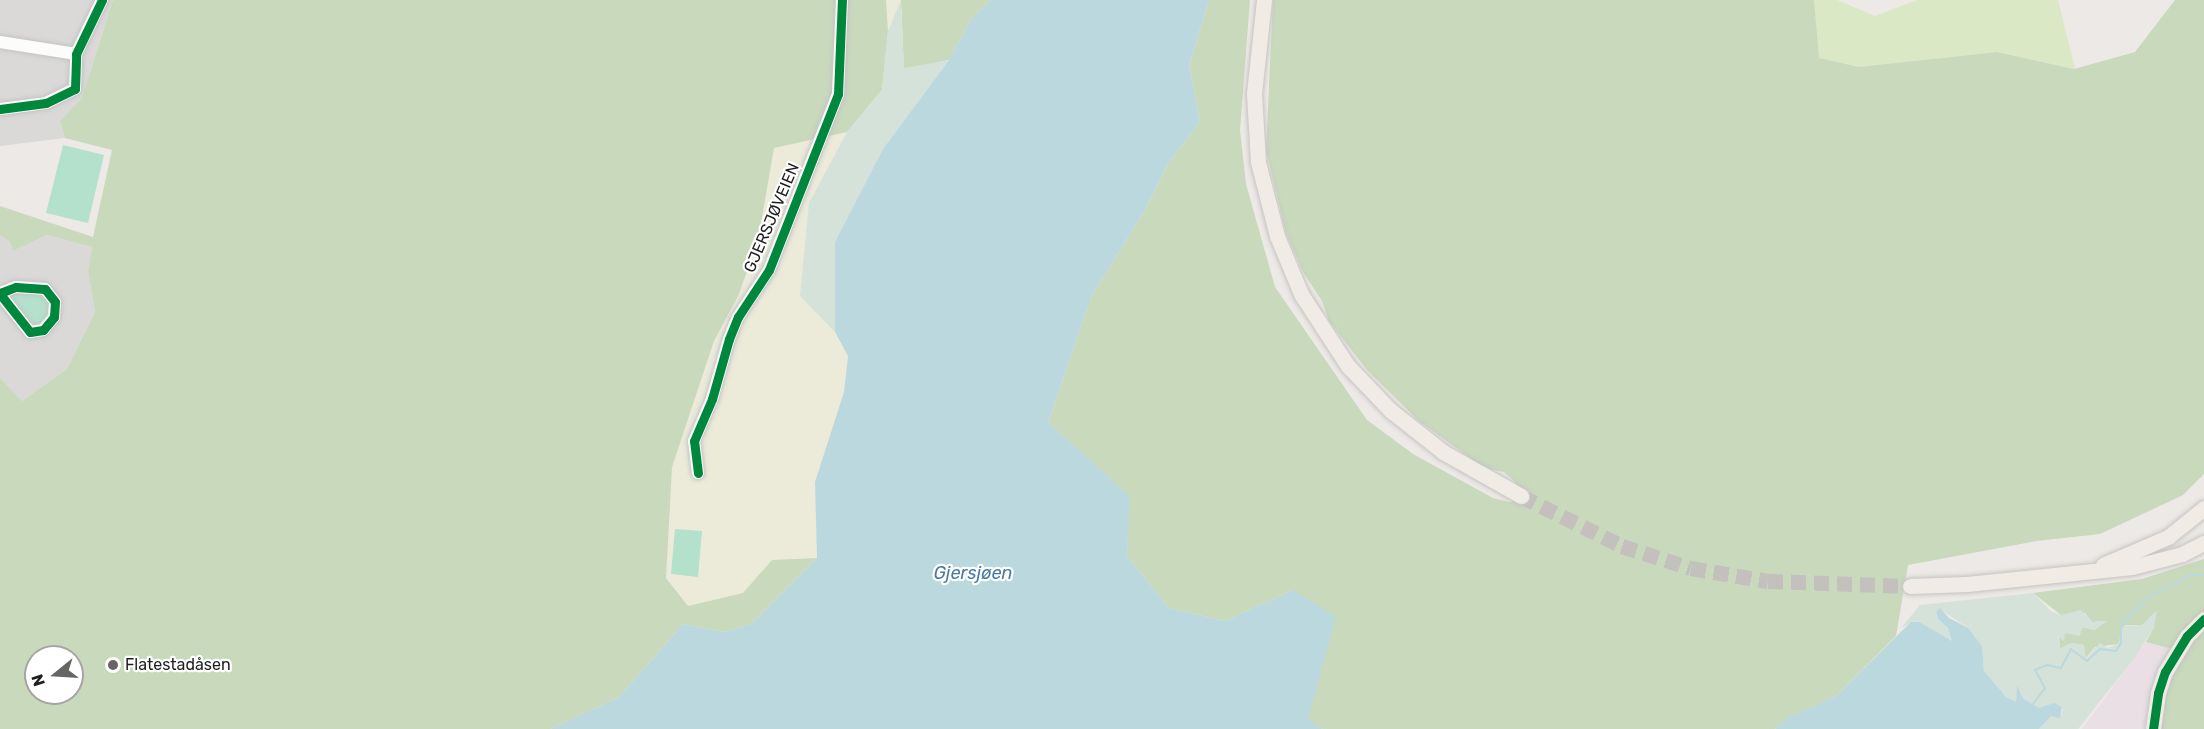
<!DOCTYPE html>
<meta charset="utf-8">
<style>
body{margin:0}
#map{position:relative;width:2204px;height:729px;overflow:hidden;background:#ece9e6;font-family:Rubik,sans-serif}
div>[style]{position:absolute}
.residential>*{inset:0;background:#dbd9d8}
.industrial>*{inset:0;background:#e9dfe5}
.farmland>*{inset:0;background:#ecebda}
.grass>*{inset:0;background:#dae8c6}
.forest>*{inset:0;background:#c8d9bc}
.wetland>*{inset:0;background:#d4e2d9}
.pitch>*{inset:0;background:#b3e1cc}
.water>*{inset:0;background:#bbd8de}
.stream>*{height:2px;margin:-1px;padding:0 1px;transform-origin:1px;border-radius:1px;background:#bbd8de}
.major-tunnel>*{height:15px;margin-top:-7.5px;transform-origin:0;background:repeating-linear-gradient(90deg,#c3c0be 0 15px,transparent 0 23px)}
.roads{filter:drop-shadow(0 0 2px #c5c4c2) drop-shadow(0 0 2px #c5c4c2)}
.minor>*{height:12px;margin:-6px;padding:0 6px;transform-origin:6px;border-radius:6px;background:#fcfcfb}
.major>*{height:15px;margin:-7.5px;padding:0 7.5px;transform-origin:7.5px;border-radius:7.5px;background:#f0ebe4}
.cycleway>*{height:9px;margin:-4.5px;padding:0 4.5px;transform-origin:4.5px;border-radius:4.5px;background:#00873e}
.dots>*{width:16px;height:16px;translate:-50% -50%;box-sizing:border-box;border:3px solid #fff;border-radius:50%}
span{translate:-50% -50%;white-space:nowrap;text-align:center;line-height:1.15;-webkit-text-stroke:4.5px #fff;paint-order:stroke}
.street-label{font-size:16px;color:#1e1e1e}
.poi-label{font-size:16px;color:#1e1e1e}
.left{translate:0 -50%;text-align:left}
.water-label{font-size:18px;color:#4a7aa2;font-style:italic}
.north{position:absolute;left:24px;top:645px;width:60px;height:60px;box-sizing:border-box;background:#fff;border:2px solid #a5a5a5;border-radius:50%;rotate:252deg;font-size:16px;font-weight:700;line-height:24px;text-align:center;color:#1e1e1e}
.north::after{content:'';display:block;margin:auto;width:21px;height:27px;background:#666564;clip-path:polygon(50% 0,100% 100%,50% 72%,0 100%)}
</style>
<div id="map">
<div class="residential">
<i style="clip-path:polygon(0 0,113px 0,82px 98px,60px 121px,65px 138px,0 146px)"></i>
<i style="clip-path:polygon(0 235px,10px 242px,13px 251px,47px 235px,92px 247px,88px 271px,95px 312px,67px 369px,22px 401px,0 378px)"></i>
</div>
<div class="industrial">
<i style="clip-path:polygon(2146px 642px,2176px 650px,2153px 729px,2082px 729px)"></i>
</div>
<div class="farmland">
<i style="clip-path:polygon(886px 0,901px 0,888px 31px)"></i>
<i style="clip-path:polygon(847px 132px,809px 203px,800px 296px,835px 332px,848px 355px,844px 392px,815px 482px,817px 558px,773px 560px,743px 593px,688px 606px,666px 578px,672px 467px,714px 341px,739px 294px,758px 240px,774px 148px)"></i>
</div>
<div class="grass">
<i style="clip-path:polygon(1814px 0,1837px 0,1875px 16px,1917px 0,2058px 0,2075px 69px,1997px 52px,1859px 67px,1818px 58px)"></i>
</div>
<div class="forest">
<i style="clip-path:polygon(evenodd,113px 0,886px 0,888px 31px,882px 90px,847px 132px,774px 148px,758px 240px,739px 294px,714px 341px,672px 467px,666px 578px,688px 606px,743px 593px,772px 560px,817px 558px,751px 624px,725px 632px,683px 624px,619px 697px,550px 729px,0 729px,0 378px,22px 401px,67px 369px,95px 312px,88px 271px,92px 247px,47px 235px,13px 251px,10px 242px,0 235px,0 206px,93px 237px,112px 150px,65px 138px,60px 121px,82px 98px,113px 0,36px 657px,72px 657px,72px 693px,36px 693px,36px 657px)"></i>
<i style="clip-path:polygon(901px 0,991px 0,972px 18px,949px 60px,904px 69px)"></i>
<i style="clip-path:polygon(1209px 0,1250px 0,1240px 130px,1246px 184px,1275px 287px,1367px 420px,1413px 454px,1493px 498px,1509px 502px,1520px 500px,1523px 493px,1515px 482px,1504px 472px,1484px 468px,1420px 422px,1367px 370px,1329px 321px,1322px 301px,1303px 272px,1286px 233px,1266px 151px,1273px 0,1814px 0,1819px 58px,1859px 67px,1997px 52px,2074px 69px,2135px 52px,2175px 0,2204px 0,2204px 474px,2183px 495px,2100px 534px,2036px 541px,1908px 565px,1896px 636px,1836px 696px,1788px 718px,1775px 729px,1323px 729px,1308px 720px,1293px 590px,1225px 621px,1169px 608px,1127px 556px,1129px 497px,1048px 422px,1092px 295px,1145px 210px,1168px 164px,1200px 122px,1189px 65px)"></i>
<i style="clip-path:polygon(2204px 559px,2204px 729px,2153px 729px,2176px 650px,2146px 642px,2154px 627px,2154px 615px,2142px 625px,2125px 625px,2119px 644px,2095px 647px,2085px 659px,2084px 645px,2071px 643px,2060px 649px,2059px 637px,2068px 632px,2079px 636px,2083px 627px,2094px 630px,2107px 621px,2092px 622px,2085px 613px,2061px 615px,2033px 593px,2142px 579px)"></i>
</div>
<div class="wetland">
<i style="clip-path:polygon(901px 0,904px 68px,949px 60px,883px 149px,835px 242px,835px 332px,800px 296px,809px 203px,847px 132px,882px 90px,888px 31px)"></i>
<i style="clip-path:polygon(2033px 593px,2052px 612px,2061px 615px,2081px 610px,2092px 622px,2107px 621px,2094px 630px,2083px 627px,2079px 636px,2065px 633px,2064px 641px,2058px 637px,2060px 649px,2071px 643px,2084px 645px,2086px 659px,2100px 643px,2107px 648px,2118px 644px,2123px 626px,2142px 625px,2157px 610px,2154px 627px,2136px 656px,2078px 729px,2039px 729px,2051px 716px,2061px 716px,2063px 709px,2056px 704px,2039px 708px,2024px 699px,2020px 690px,2016px 702px,2006px 698px,1984px 671px,1982px 646px,1968px 628px,1943px 611px,1936px 612px,1938px 619px,1948px 628px,1952px 641px,1915px 621px,1901px 628px,1920px 605px)"></i>
</div>
<div class="pitch">
<i style="clip-path:polygon(63px 145px,104px 155px,88px 223px,46px 213px)"></i>
<i style="clip-path:polygon(11px 288px,45px 289px,54px 317px,37px 333px,7px 304px)"></i>
<i style="clip-path:polygon(675px 529px,702px 531px,698px 577px,671px 574px)"></i>
</div>
<div class="water">
<i style="clip-path:polygon(991px 0,1209px 0,1189px 65px,1200px 122px,1168px 164px,1145px 210px,1092px 295px,1048px 422px,1130px 497px,1127px 556px,1169px 608px,1225px 621px,1293px 590px,1336px 617px,1308px 719px,1323px 729px,550px 729px,619px 697px,683px 624px,725px 632px,751px 624px,817px 558px,815px 482px,844px 392px,848px 356px,835px 332px,835px 242px,883px 149px,949px 60px,972px 18px)"></i>
<i style="clip-path:polygon(1940px 608px,1949px 618px,1968px 628px,1982px 646px,1984px 671px,2006px 697px,2016px 702px,2017px 686px,2024px 699px,2039px 708px,2054px 703px,2062px 707px,2060px 718px,2051px 716px,2039px 729px,1775px 729px,1787px 718px,1836px 696px,1911px 622px,1919px 622px,1952px 641px,1948px 628px,1938px 619px,1936px 612px)"></i>
</div>
<div class="stream">
<i style="left:2033px;top:704px;width:20px;rotate:-53deg"></i>
<i style="left:2045px;top:688px;width:21px;rotate:-119deg"></i>
<i style="left:2035px;top:670px;width:13px;rotate:-23deg"></i>
<i style="left:2047px;top:665px;width:14px;rotate:12deg"></i>
<i style="left:2061px;top:668px;width:21px;rotate:-62deg"></i>
<i style="left:2071px;top:649px;width:20px;rotate:37deg"></i>
<i style="left:2087px;top:661px;width:18px;rotate:-43deg"></i>
<i style="left:2100px;top:649px;width:16px;rotate:7deg"></i>
<i style="left:2116px;top:651px;width:9px;rotate:-58deg"></i>
<i style="left:2121px;top:643px;width:18px;rotate:-90deg"></i>
<i style="left:2121px;top:625px;width:36px;rotate:-46deg"></i>
<i style="left:2146px;top:599px;width:50px;rotate:-28.6deg"></i>
<i style="left:2190px;top:575px;width:14px"></i>
</div>
<div class="major-tunnel">
<i style="left:1521px;top:496px;width:113px;rotate:26.3deg"></i>
<i style="left:1622px;top:546px;width:72px;rotate:17.7deg"></i>
<i style="left:1691px;top:568px;width:78px;rotate:9.6deg"></i>
<i style="left:1768px;top:581px;width:142px;rotate:2deg"></i>
</div>
<div class="roads">
<div class="minor">
<i style="left:0;top:42px;width:77px;rotate:9deg"></i>
<i style="left:0;top:109px;width:46px;rotate:-7.4deg"></i>
<i style="left:46px;top:103px;width:32px;rotate:-26deg"></i>
<i style="left:75px;top:89px;width:35px;rotate:-88deg"></i>
<i style="left:76px;top:54px;width:60px;rotate:-64.3deg"></i>
<i style="left:0;top:293px;width:17px;rotate:-21deg"></i>
<i style="left:16px;top:287px;width:29px;rotate:4deg"></i>
<i style="left:45px;top:289px;width:16px;rotate:52deg"></i>
<i style="left:55px;top:302px;width:15px;rotate:94deg"></i>
<i style="left:54px;top:317px;width:17px;rotate:130deg"></i>
<i style="left:43px;top:330px;width:13px;rotate:171deg"></i>
<i style="left:30px;top:332px;width:48px;rotate:-128.3deg"></i>
<i style="left:698px;top:473px;width:32px;rotate:-97deg"></i>
<i style="left:694px;top:441px;width:46px;rotate:-66.8deg"></i>
<i style="left:712px;top:399px;width:62px;rotate:-74.2deg"></i>
<i style="left:729px;top:339px;width:24px;rotate:-68deg"></i>
<i style="left:738px;top:317px;width:56px;rotate:-56.6deg"></i>
<i style="left:769px;top:270px;width:189px;rotate:-68.6deg"></i>
<i style="left:838px;top:94px;width:94px;rotate:-87.6deg"></i>
</div>
<div class="major">
<i style="left:1264px;top:0;width:94px;rotate:96.1deg"></i>
<i style="left:1254px;top:93px;width:69px;rotate:86.7deg"></i>
<i style="left:1258px;top:162px;width:76px;rotate:75.6deg"></i>
<i style="left:1277px;top:236px;width:63px;rotate:67.5deg"></i>
<i style="left:1301px;top:294px;width:86px;rotate:56.9deg"></i>
<i style="left:1348px;top:366px;width:61px;rotate:46.3deg"></i>
<i style="left:1390px;top:410px;width:68px;rotate:38.4deg"></i>
<i style="left:1443px;top:452px;width:90px;rotate:29.4deg"></i>
<i style="left:2103px;top:565px;width:71px;rotate:-23.3deg"></i>
<i style="left:2168px;top:537px;width:46px;rotate:-38.9deg"></i>
<i style="left:1910px;top:586px;width:57px;rotate:-2deg"></i>
<i style="left:1967px;top:584px;width:166px;rotate:-5.9deg"></i>
<i style="left:2132px;top:567px;width:52px;rotate:-14.6deg"></i>
<i style="left:2182px;top:554px;width:25px;rotate:-27deg"></i>
<i style="left:2153px;top:729px;width:36px;rotate:-82deg"></i>
<i style="left:2158px;top:693px;width:22px;rotate:-72deg"></i>
<i style="left:2165px;top:672px;width:42px;rotate:-58.6deg"></i>
<i style="left:2187px;top:636px;width:24px;rotate:-45deg"></i>
</div>
</div>
<div class="cycleway">
<i style="left:0;top:109px;width:46px;rotate:-7.4deg"></i>
<i style="left:46px;top:103px;width:32px;rotate:-26deg"></i>
<i style="left:75px;top:89px;width:35px;rotate:-88deg"></i>
<i style="left:76px;top:54px;width:60px;rotate:-64.3deg"></i>
<i style="left:0;top:293px;width:17px;rotate:-21deg"></i>
<i style="left:16px;top:287px;width:29px;rotate:4deg"></i>
<i style="left:45px;top:289px;width:16px;rotate:52deg"></i>
<i style="left:55px;top:302px;width:15px;rotate:94deg"></i>
<i style="left:54px;top:317px;width:17px;rotate:130deg"></i>
<i style="left:43px;top:330px;width:13px;rotate:171deg"></i>
<i style="left:30px;top:332px;width:48px;rotate:-128.3deg"></i>
<i style="left:698px;top:473px;width:32px;rotate:-97deg"></i>
<i style="left:694px;top:441px;width:46px;rotate:-66.8deg"></i>
<i style="left:712px;top:399px;width:62px;rotate:-74.2deg"></i>
<i style="left:729px;top:339px;width:24px;rotate:-68deg"></i>
<i style="left:738px;top:317px;width:56px;rotate:-56.6deg"></i>
<i style="left:769px;top:270px;width:189px;rotate:-68.6deg"></i>
<i style="left:838px;top:94px;width:94px;rotate:-87.6deg"></i>
<i style="left:2153px;top:729px;width:36px;rotate:-82deg"></i>
<i style="left:2158px;top:693px;width:22px;rotate:-72deg"></i>
<i style="left:2165px;top:672px;width:42px;rotate:-58.6deg"></i>
<i style="left:2187px;top:636px;width:24px;rotate:-45deg"></i>
</div>
<div class="dots">
<i style="left:113px;top:665px;background:#666564"></i>
</div>
<div class="street-label">
<span style="left:772px;top:218px;rotate:-67deg">GJERSJØVEIEN</span>
</div>
<div class="poi-label">
<span class="left" style="left:125px;top:665px">Flatestadåsen</span>
</div>
<div class="water-label">
<span style="left:973px;top:573px">Gjersjøen</span>
</div>
<div class="north">N</div>
</div>
